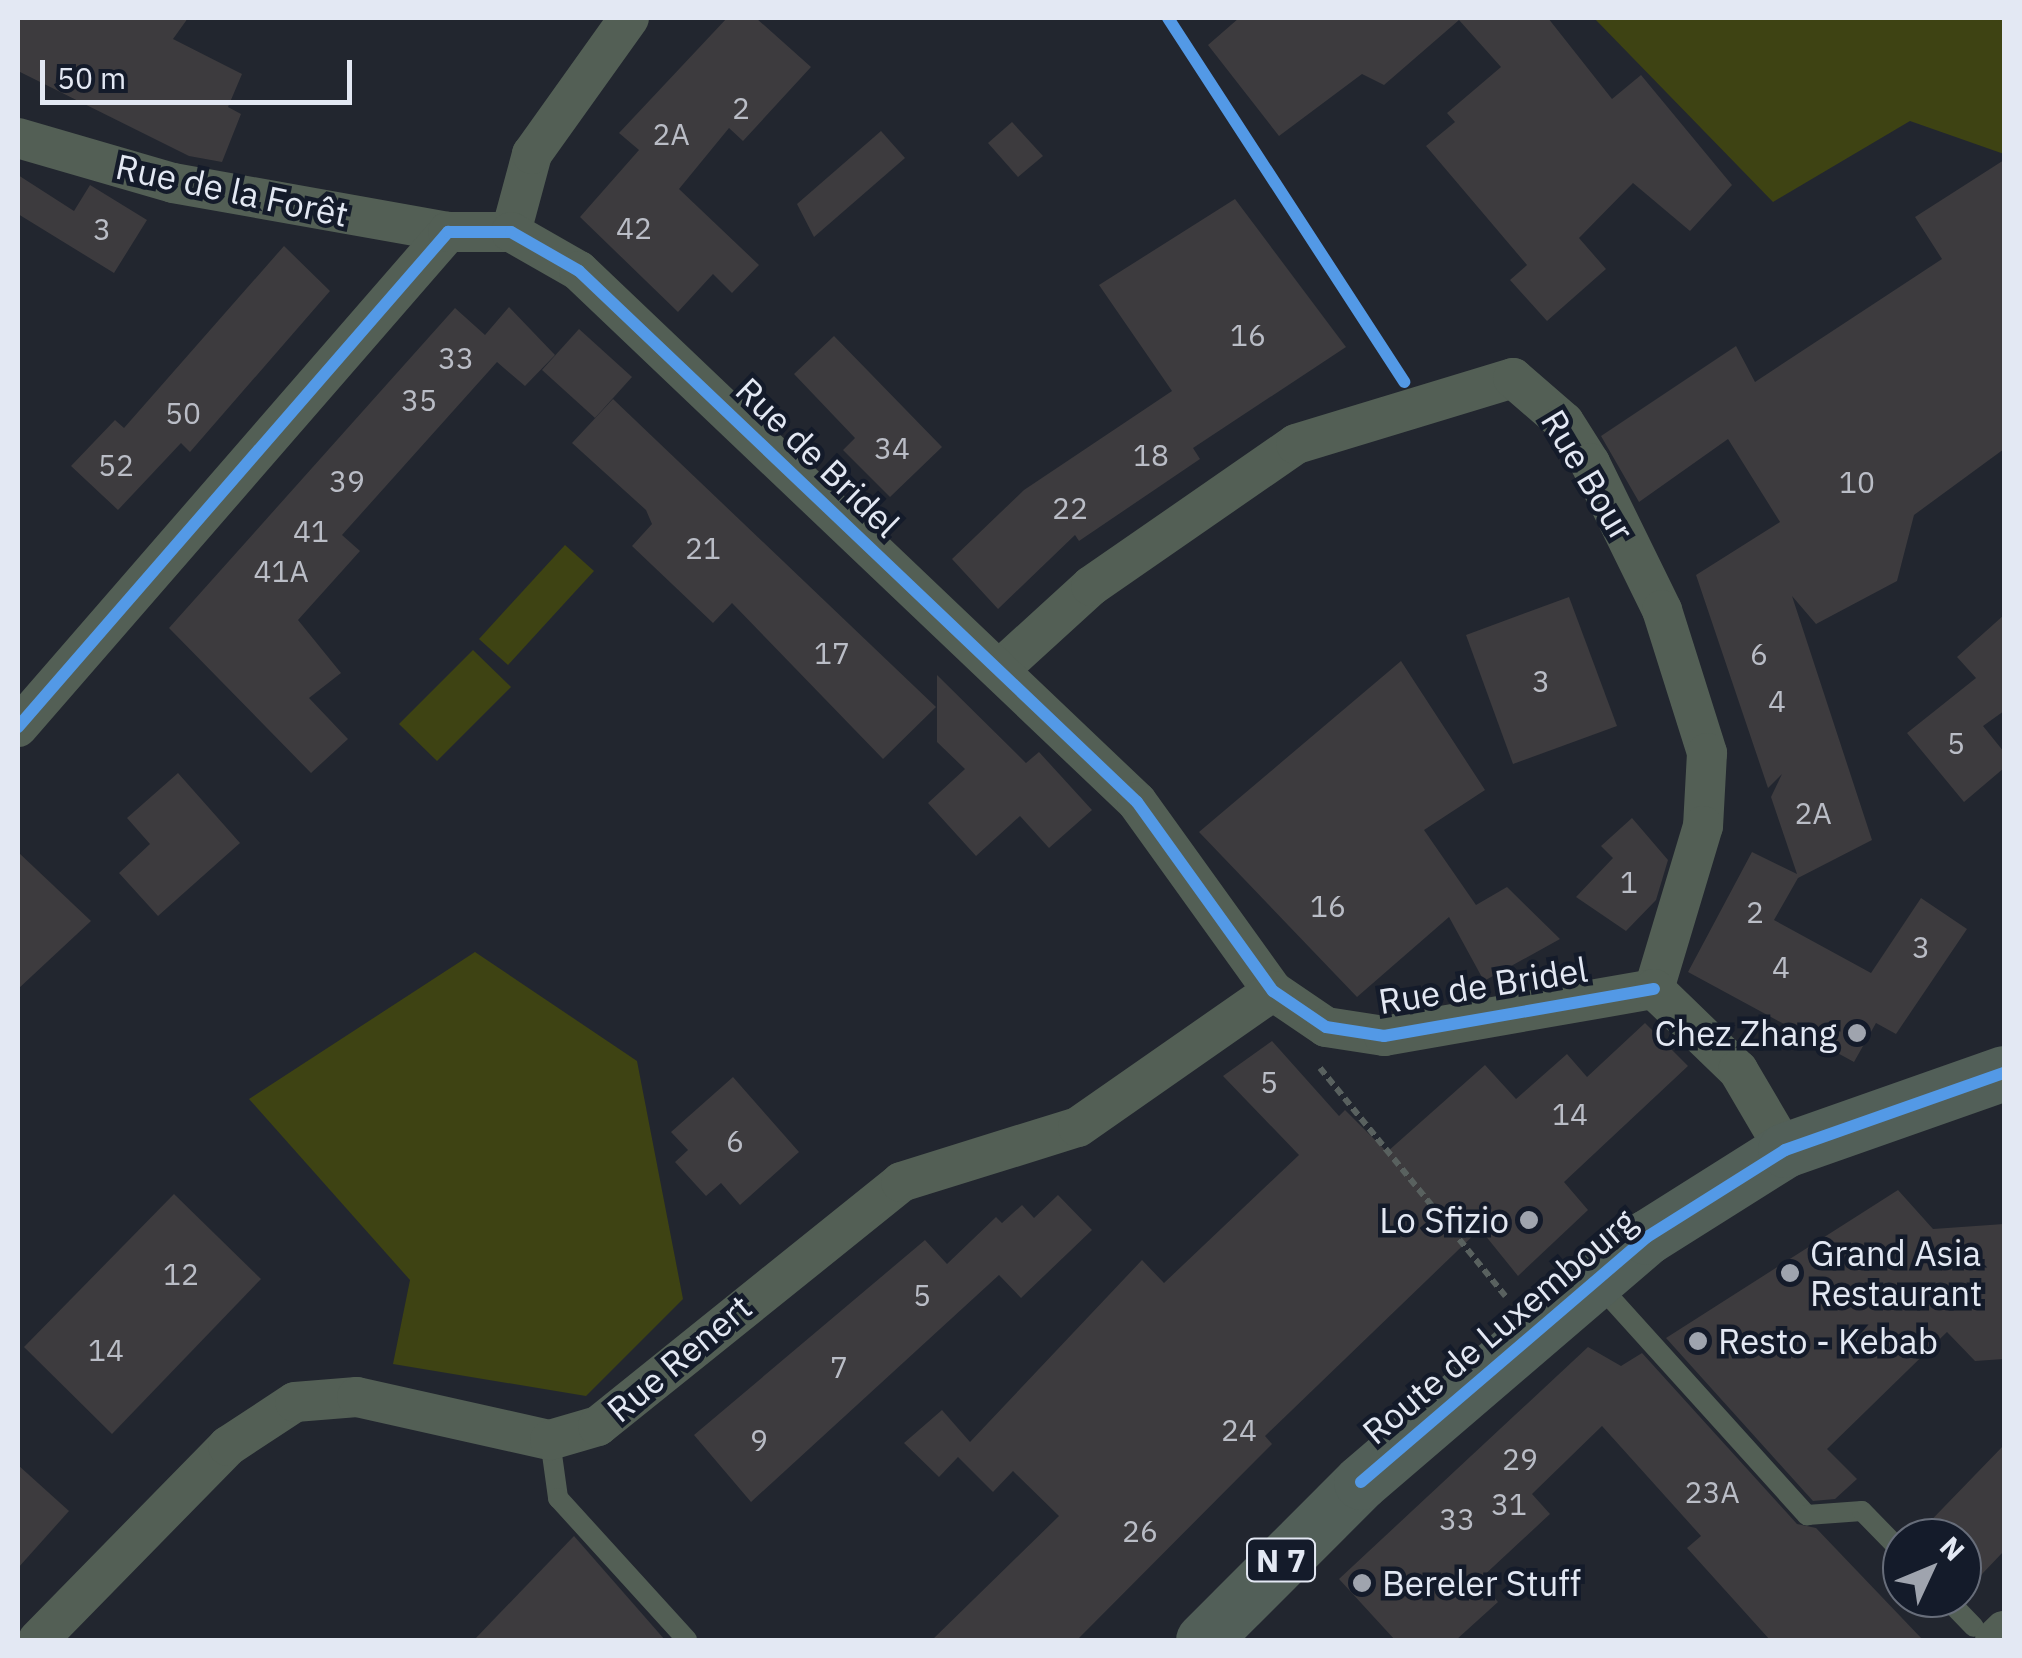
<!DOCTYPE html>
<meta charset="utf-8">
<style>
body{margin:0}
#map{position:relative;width:2022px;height:1658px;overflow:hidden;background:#22262f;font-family:"IBM Plex Sans",sans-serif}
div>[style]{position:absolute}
.green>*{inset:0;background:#3e4313}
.building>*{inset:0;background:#3d3b3e}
.path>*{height:6px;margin-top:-3px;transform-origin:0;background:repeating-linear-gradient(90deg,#59615f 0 8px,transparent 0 13px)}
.lane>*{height:20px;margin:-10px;padding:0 10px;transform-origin:10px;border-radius:10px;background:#535f55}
.street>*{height:40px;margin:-20px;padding:0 20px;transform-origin:20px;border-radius:20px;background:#535f55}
.primary>*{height:55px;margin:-27.5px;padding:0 27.5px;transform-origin:27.5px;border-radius:27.5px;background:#525f58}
.cycleway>*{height:12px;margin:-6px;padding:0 6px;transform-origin:6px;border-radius:6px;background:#5399e6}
.dots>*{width:28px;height:28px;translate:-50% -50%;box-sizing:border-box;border:5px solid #141b2a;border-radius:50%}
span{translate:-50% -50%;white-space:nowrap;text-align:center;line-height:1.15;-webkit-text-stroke:9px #141b2a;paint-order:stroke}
.number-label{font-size:30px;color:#babdc6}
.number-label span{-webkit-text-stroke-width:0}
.shield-label span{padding:2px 8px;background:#141b2a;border:2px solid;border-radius:8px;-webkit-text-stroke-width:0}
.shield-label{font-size:32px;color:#e3e8f3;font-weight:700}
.street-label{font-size:35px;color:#e3e8f3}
.poi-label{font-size:35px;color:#e3e8f3}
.right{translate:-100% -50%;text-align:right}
.left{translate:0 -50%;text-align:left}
.frame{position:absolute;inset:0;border:20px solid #e3e8f3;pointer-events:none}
.north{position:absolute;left:1882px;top:1518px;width:100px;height:100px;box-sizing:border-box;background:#141b2a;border:2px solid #676d7a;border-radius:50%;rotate:46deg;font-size:28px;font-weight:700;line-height:40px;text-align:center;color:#e3e8f3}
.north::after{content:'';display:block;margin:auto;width:35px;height:45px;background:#9fa4ae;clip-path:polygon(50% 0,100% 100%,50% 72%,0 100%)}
.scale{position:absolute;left:40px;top:60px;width:312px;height:45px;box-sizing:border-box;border:5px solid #e3e8f3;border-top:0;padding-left:12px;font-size:30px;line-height:35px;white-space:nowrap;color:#e3e8f3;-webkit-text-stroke:8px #141b2a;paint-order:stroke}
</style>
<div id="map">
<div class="green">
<i style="clip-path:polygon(1594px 18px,2004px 18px,2004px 154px,1910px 121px,1773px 202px)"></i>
<i style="clip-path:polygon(565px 545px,594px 571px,508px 665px,479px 639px)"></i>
<i style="clip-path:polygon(473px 650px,511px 687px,437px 761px,399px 724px)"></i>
<i style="clip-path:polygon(475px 952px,637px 1061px,683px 1299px,586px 1396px,393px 1364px,410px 1280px,249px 1099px)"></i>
</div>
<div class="building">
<i style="clip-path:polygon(18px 18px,188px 18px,173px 39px,242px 74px,228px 107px,241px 114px,222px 162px,189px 156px,18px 71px)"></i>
<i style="clip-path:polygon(727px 18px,756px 18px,811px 67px,743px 141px,729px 128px,679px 189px,759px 265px,732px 293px,713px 274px,678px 312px,580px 217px,639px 150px,619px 133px)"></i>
<i style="clip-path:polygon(1239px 18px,1548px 18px,1612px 99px,1641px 75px,1732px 185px,1690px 231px,1633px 183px,1579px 238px,1606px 269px,1547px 321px,1510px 280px,1527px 265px,1426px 146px,1455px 122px,1447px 113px,1501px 67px,1459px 20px,1384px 85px,1362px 74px,1279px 136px,1208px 45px)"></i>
<i style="clip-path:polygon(1012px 122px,1043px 156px,1018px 177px,988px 143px)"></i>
<i style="clip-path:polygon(881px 131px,905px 158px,814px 237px,797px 204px)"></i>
<i style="clip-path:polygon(2004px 160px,2004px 449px,1914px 515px,1897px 581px,1816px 624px,1792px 596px,1872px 840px,1798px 878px,1774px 920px,1871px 973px,1921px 898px,1967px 929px,1896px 1034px,1876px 1023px,1854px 1062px,1688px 972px,1752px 852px,1797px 874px,1771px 797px,1782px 774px,1768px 788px,1696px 575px,1780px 522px,1728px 439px,1639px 502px,1601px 436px,1736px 346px,1755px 382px,1942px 259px,1915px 217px)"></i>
<i style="clip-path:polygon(18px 175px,74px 211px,90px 185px,147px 220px,114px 273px,18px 214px)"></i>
<i style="clip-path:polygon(1235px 199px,1346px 347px,1193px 448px,1200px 459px,1079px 541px,1075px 535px,998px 609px,952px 559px,1024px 490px,1172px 391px,1099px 285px)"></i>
<i style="clip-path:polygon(284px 246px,330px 291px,190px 452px,181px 443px,118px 510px,71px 466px,115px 420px,124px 428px)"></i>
<i style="clip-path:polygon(509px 307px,555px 355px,525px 386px,497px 362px,342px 535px,360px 551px,298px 620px,341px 673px,309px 698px,348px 739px,311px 773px,169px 628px,455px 308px,485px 335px)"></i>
<i style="clip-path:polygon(579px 329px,632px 377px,595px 418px,542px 370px)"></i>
<i style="clip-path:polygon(834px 336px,942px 447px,890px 497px,843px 450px,855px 438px,794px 374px)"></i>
<i style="clip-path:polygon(613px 399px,936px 707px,883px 759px,732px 603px,713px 623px,632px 546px,652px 524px,646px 510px,572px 443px)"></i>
<i style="clip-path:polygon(1569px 597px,1617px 726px,1513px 764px,1466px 635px)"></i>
<i style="clip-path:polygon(2004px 615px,2004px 711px,1983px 726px,2004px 752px,2004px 768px,1964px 802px,1907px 733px,1976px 678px,1957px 657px)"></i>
<i style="clip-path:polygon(1401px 661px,1485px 790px,1424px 830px,1476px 905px,1507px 887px,1560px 939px,1484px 981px,1449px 917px,1357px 997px,1199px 832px)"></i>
<i style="clip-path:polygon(937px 675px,1026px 763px,1039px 752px,1092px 810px,1049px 848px,1020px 816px,976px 856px,928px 803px,965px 769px,937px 742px)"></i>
<i style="clip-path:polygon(178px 773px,240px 843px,158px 916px,119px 873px,150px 844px,127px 818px)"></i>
<i style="clip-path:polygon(1632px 818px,1668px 860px,1656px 900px,1626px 931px,1576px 897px,1613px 858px,1601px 846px)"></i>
<i style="clip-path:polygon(18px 852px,91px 921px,18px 989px)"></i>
<i style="clip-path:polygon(1645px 1023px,1688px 1066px,1564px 1182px,1588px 1210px,1518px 1276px,1480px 1229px,1265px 1436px,1272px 1444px,1077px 1640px,932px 1640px,1059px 1516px,1013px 1471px,993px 1492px,958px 1457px,939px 1477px,904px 1443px,942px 1410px,970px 1442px,1142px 1260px,1164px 1283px,1299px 1155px,1223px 1076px,1272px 1041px,1339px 1116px,1345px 1110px,1387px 1152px,1485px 1065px,1516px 1099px,1567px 1054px,1587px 1077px)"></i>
<i style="clip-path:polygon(733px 1077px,799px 1152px,740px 1205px,721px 1183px,706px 1196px,675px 1162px,688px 1150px,671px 1132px)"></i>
<i style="clip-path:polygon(1898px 1190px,1933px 1229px,2004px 1224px,2004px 1359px,1975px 1361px,1947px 1332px,1827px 1449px,1857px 1479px,1835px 1499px,1813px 1501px,1666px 1338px)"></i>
<i style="clip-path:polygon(174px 1194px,261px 1279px,112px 1434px,24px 1347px)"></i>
<i style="clip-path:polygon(1058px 1195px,1092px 1230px,1021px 1298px,999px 1275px,751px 1502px,694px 1435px,925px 1240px,947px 1264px,996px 1217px,1002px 1223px,1022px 1205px,1034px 1218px)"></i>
<i style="clip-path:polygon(1588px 1347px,1621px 1366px,1642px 1353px,1797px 1524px,1816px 1528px,1923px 1640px,1770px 1640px,1687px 1548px,1701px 1536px,1602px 1426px,1532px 1494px,1550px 1514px,1479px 1580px,1498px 1602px,1456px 1640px,1395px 1640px,1339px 1579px)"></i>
<i style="clip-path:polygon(2004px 1445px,2004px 1551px,1962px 1595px,1962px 1538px,1914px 1538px)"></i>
<i style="clip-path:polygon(18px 1465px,69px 1511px,18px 1568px)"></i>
<i style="clip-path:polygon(574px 1536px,665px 1640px,474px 1640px)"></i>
</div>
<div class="path">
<i style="left:1320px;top:1068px;width:294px;rotate:50.9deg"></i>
</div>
<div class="lane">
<i style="left:1598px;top:1284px;width:312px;rotate:47.9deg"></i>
<i style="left:1807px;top:1515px;width:55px;rotate:-4.2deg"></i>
<i style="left:1862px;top:1511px;width:57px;rotate:45.7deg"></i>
<i style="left:550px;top:1440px;width:59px;rotate:82.1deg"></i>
<i style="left:558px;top:1498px;width:192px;rotate:47.7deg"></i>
<i style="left:1946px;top:1598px;width:40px;rotate:46deg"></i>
</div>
<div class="street">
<i style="left:18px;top:138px;width:161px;rotate:16.2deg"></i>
<i style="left:173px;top:183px;width:279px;rotate:10.1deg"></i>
<i style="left:511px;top:232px;width:81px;rotate:-74.9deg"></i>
<i style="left:532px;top:154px;width:167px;rotate:-54.5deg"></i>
<i style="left:999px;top:670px;width:125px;rotate:-42.4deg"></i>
<i style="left:1091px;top:586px;width:249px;rotate:-34.7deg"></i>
<i style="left:1296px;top:444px;width:227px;rotate:-16.9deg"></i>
<i style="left:1513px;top:378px;width:67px;rotate:40.8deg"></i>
<i style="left:1564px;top:422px;width:49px;rotate:57.6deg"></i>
<i style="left:1590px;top:463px;width:164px;rotate:63.9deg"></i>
<i style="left:1662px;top:610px;width:150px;rotate:72.5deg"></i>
<i style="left:1707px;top:753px;width:73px;rotate:93.1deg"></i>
<i style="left:1703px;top:826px;width:170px;rotate:106.7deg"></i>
<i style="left:18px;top:727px;width:656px;rotate:-49.02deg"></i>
<i style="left:448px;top:232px;width:63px"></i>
<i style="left:511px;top:232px;width:78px;rotate:29.8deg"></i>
<i style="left:579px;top:271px;width:770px;rotate:43.58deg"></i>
<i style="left:1137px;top:802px;width:233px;rotate:54.3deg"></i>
<i style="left:1273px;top:991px;width:64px;rotate:34.2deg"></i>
<i style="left:1326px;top:1027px;width:59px;rotate:8.8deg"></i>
<i style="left:1384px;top:1036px;width:274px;rotate:-9.9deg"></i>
<i style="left:1654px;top:989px;width:117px;rotate:44deg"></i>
<i style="left:1738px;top:1070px;width:93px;rotate:59.6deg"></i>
<i style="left:38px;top:1640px;width:272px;rotate:-45.6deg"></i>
<i style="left:228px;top:1446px;width:80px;rotate:-33.3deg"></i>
<i style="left:295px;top:1402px;width:62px;rotate:-4.6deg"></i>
<i style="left:357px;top:1397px;width:198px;rotate:12.6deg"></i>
<i style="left:550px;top:1440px;width:50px;rotate:-16.3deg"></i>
<i style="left:598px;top:1426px;width:389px;rotate:-38.8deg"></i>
<i style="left:901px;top:1182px;width:185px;rotate:-17.3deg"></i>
<i style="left:1078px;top:1127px;width:238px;rotate:-34.9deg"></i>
<i style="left:1995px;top:1640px;width:13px;rotate:-45deg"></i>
</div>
<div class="primary">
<i style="left:1203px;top:1640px;width:223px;rotate:-45deg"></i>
<i style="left:1361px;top:1482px;width:377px;rotate:-40.6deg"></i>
<i style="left:1647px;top:1237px;width:163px;rotate:-32.2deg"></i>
<i style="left:1785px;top:1150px;width:232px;rotate:-19.4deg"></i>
</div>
<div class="cycleway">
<i style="left:1168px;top:18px;width:434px;rotate:57deg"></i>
<i style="left:18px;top:727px;width:656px;rotate:-49.02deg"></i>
<i style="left:448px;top:232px;width:63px"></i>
<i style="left:511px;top:232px;width:78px;rotate:29.8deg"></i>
<i style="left:579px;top:271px;width:770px;rotate:43.58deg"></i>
<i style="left:1137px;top:802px;width:233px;rotate:54.3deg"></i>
<i style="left:1273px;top:991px;width:64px;rotate:34.2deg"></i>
<i style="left:1326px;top:1027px;width:59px;rotate:8.8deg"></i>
<i style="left:1384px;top:1036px;width:274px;rotate:-9.9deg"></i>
<i style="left:1361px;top:1482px;width:377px;rotate:-40.6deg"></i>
<i style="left:1647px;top:1237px;width:163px;rotate:-32.2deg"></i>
<i style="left:1785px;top:1150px;width:232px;rotate:-19.4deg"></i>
</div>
<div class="dots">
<i style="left:1857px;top:1033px;background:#9fa4ae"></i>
<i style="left:1529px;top:1220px;background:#9fa4ae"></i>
<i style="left:1790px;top:1273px;background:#9fa4ae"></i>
<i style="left:1698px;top:1341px;background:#9fa4ae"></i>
<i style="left:1362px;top:1583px;background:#9fa4ae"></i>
</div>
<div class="number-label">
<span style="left:741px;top:108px">2</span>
<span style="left:671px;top:134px">2A</span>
<span style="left:634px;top:228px">42</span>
<span style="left:102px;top:229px">3</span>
<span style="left:1248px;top:335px">16</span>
<span style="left:456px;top:358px">33</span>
<span style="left:419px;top:400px">35</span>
<span style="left:183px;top:413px">50</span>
<span style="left:892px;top:448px">34</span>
<span style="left:1151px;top:455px">18</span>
<span style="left:116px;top:465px">52</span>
<span style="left:347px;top:481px">39</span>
<span style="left:1857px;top:482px">10</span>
<span style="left:1070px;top:508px">22</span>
<span style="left:311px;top:531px">41</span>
<span style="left:703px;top:548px">21</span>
<span style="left:281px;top:571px">41A</span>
<span style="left:832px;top:653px">17</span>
<span style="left:1759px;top:654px">6</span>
<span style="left:1541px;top:681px">3</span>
<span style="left:1777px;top:701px">4</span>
<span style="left:1956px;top:743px">5</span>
<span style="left:1813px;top:813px">2A</span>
<span style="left:1629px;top:882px">1</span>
<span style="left:1328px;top:906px">16</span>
<span style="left:1755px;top:912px">2</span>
<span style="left:1921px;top:947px">3</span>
<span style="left:1781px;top:967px">4</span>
<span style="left:1269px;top:1082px">5</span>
<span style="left:1570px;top:1114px">14</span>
<span style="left:735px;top:1141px">6</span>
<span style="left:181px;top:1274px">12</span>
<span style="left:922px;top:1295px">5</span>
<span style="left:106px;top:1350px">14</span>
<span style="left:839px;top:1367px">7</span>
<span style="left:1239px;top:1430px">24</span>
<span style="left:759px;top:1440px">9</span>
<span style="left:1520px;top:1459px">29</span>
<span style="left:1712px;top:1492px">23A</span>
<span style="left:1509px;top:1504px">31</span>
<span style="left:1457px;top:1519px">33</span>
<span style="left:1140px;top:1531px">26</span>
</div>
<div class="shield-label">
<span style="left:1281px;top:1560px">N 7</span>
</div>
<div class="street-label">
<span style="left:232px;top:190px;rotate:12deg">Rue de la Forêt</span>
<span style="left:818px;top:457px;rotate:44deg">Rue de Bridel</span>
<span style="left:1588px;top:475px;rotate:59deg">Rue Bour</span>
<span style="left:1483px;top:985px;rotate:-9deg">Rue de Bridel</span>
<span style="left:1499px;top:1326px;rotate:-40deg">Route de Luxembourg</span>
<span style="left:679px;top:1358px;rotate:-40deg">Rue Renert</span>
</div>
<div class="poi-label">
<span class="right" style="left:1837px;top:1033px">Chez Zhang</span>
<span class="right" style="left:1509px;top:1220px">Lo Sfizio</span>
<span class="left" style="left:1810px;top:1273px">Grand Asia<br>Restaurant</span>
<span class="left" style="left:1718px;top:1341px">Resto - Kebab</span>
<span class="left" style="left:1382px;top:1583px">Bereler Stuff</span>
</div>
<div class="frame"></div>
<div class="north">N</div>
<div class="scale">50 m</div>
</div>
